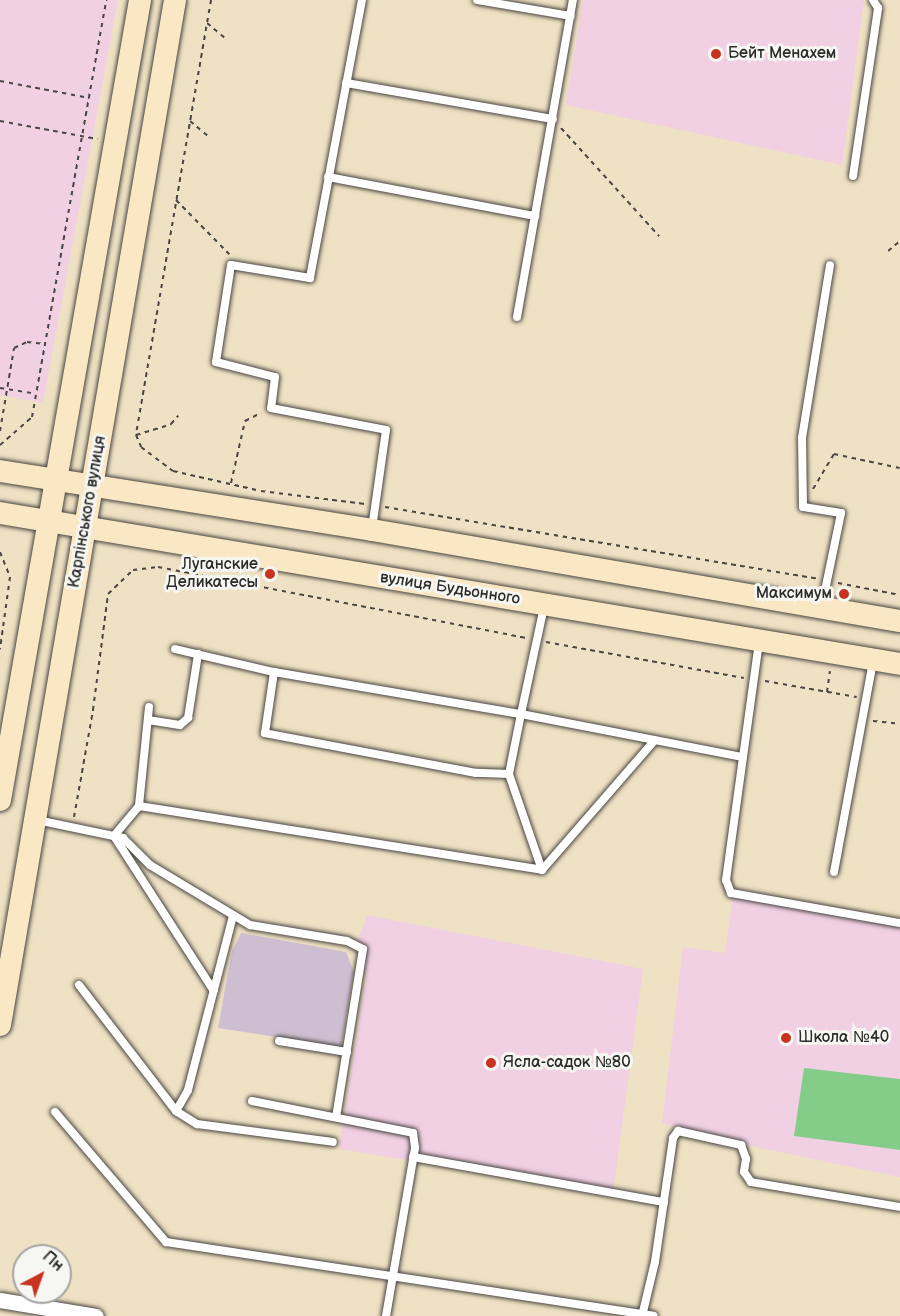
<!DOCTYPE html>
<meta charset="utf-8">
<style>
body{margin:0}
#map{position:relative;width:900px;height:1316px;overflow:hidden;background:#efe1c3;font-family:"Balsamiq Sans",sans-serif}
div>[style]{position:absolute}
.built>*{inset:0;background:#f1d0e3}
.industrial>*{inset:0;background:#cebed1}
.green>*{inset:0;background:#83cd89}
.path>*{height:2px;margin-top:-1px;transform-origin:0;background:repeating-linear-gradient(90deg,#484642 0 4.5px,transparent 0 9px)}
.roads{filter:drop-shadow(0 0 2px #484642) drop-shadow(0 0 2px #484642)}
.lane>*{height:8px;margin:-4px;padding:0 4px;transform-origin:4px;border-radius:4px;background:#fff}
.street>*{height:15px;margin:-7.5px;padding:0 7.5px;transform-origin:7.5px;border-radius:7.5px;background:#fff}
.secondary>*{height:22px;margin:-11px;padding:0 11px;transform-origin:11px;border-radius:11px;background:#fae7c3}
.dots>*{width:16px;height:16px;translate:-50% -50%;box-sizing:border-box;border:3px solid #f6f6f2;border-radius:50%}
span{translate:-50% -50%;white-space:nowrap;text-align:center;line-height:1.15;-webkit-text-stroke:6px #f6f6f2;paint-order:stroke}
.poi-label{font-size:16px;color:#2b2b2b}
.left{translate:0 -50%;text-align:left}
.right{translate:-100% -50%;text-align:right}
.street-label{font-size:16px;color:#2b2b2b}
.north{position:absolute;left:12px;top:1244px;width:60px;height:60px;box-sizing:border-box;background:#f6f6f2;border:2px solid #a5a5a2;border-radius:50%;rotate:41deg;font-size:16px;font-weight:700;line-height:24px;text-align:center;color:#2b2b2b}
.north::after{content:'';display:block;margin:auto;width:21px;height:27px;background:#c8321e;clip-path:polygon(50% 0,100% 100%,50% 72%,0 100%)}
</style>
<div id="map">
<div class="built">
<i style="clip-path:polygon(0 0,118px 0,43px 403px,0 395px)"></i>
<i style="clip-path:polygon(583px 0,864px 0,842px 165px,566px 105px)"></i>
<i style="clip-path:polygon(733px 896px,900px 927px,900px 1177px,756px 1147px,662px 1123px,683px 947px,725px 953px)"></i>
<i style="clip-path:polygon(367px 915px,643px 969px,613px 1193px,339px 1149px,366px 977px,354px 950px)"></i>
</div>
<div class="industrial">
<i style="clip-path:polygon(241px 933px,346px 952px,354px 972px,341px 1047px,218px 1028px,232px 951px)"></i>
</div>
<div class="green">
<i style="clip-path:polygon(804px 1068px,900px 1079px,900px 1150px,794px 1136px)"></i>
</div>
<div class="path">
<i style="left:211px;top:0;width:441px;rotate:99.8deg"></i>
<i style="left:136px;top:435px;width:13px;rotate:67deg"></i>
<i style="left:141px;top:447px;width:40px;rotate:37deg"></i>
<i style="left:173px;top:471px;width:90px;rotate:12.8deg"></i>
<i style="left:261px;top:491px;width:105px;rotate:7.1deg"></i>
<i style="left:207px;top:23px;width:25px;rotate:40deg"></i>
<i style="left:0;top:81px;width:91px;rotate:10.8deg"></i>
<i style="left:0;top:121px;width:99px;rotate:10.5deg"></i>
<i style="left:190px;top:121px;width:25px;rotate:40deg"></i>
<i style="left:561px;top:128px;width:146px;rotate:47.8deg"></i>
<i style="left:176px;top:200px;width:76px;rotate:45.5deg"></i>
<i style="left:888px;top:251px;width:16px;rotate:-40deg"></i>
<i style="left:0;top:388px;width:36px;rotate:9deg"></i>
<i style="left:0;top:431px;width:84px;rotate:-80.4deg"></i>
<i style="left:14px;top:348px;width:14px;rotate:-25deg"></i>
<i style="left:27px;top:342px;width:18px;rotate:6deg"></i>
<i style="left:136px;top:435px;width:37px;rotate:-17deg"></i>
<i style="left:171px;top:424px;width:11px;rotate:-49deg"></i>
<i style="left:0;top:445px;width:43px;rotate:-41.2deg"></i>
<i style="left:32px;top:417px;width:424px;rotate:-79.9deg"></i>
<i style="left:231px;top:483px;width:64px;rotate:-77.3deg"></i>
<i style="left:245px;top:421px;width:18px;rotate:-27deg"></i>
<i style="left:813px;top:489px;width:41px;rotate:-59deg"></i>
<i style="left:834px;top:454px;width:67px;rotate:12deg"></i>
<i style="left:385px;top:507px;width:439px;rotate:9.4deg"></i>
<i style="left:0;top:552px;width:27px;rotate:68deg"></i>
<i style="left:10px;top:577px;width:73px;rotate:97.9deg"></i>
<i style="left:838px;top:583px;width:63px;rotate:11deg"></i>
<i style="left:546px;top:642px;width:201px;rotate:10.3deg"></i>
<i style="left:765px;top:681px;width:93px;rotate:9.9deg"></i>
<i style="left:827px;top:692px;width:21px;rotate:-82deg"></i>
<i style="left:873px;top:721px;width:27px;rotate:6deg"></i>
<i style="left:74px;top:817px;width:109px;rotate:-79.9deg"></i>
<i style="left:93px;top:710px;width:117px;rotate:-82.6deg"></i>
<i style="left:108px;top:594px;width:35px;rotate:-44deg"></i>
<i style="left:133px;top:570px;width:25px;rotate:-7deg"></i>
<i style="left:158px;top:567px;width:375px;rotate:10.9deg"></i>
</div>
<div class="roads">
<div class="lane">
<i style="left:362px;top:0;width:283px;rotate:100.6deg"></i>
<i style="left:310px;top:278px;width:80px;rotate:-170.7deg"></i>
<i style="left:231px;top:265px;width:98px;rotate:98.8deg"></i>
<i style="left:216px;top:362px;width:61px;rotate:14.3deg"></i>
<i style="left:275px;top:377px;width:31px;rotate:97deg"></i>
<i style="left:271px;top:408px;width:117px;rotate:10.8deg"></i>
<i style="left:386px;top:430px;width:99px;rotate:98.1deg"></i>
<i style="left:477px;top:0;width:95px;rotate:9.7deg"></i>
<i style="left:346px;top:83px;width:210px;rotate:9.9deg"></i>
<i style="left:853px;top:176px;width:170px;rotate:-81.5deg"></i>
<i style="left:878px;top:8px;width:9px;rotate:-122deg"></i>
<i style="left:328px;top:177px;width:211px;rotate:10.7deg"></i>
<i style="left:517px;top:317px;width:322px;rotate:-80deg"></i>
<i style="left:822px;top:605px;width:94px;rotate:-78.3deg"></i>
<i style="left:841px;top:513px;width:38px;rotate:-171deg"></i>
<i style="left:803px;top:507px;width:69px;rotate:-90.8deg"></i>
<i style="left:802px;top:438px;width:175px;rotate:-80.8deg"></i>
<i style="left:759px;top:642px;width:240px;rotate:97.9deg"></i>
<i style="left:726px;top:880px;width:14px;rotate:69deg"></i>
<i style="left:731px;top:893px;width:172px;rotate:10.1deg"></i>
<i style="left:175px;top:649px;width:102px;rotate:13.1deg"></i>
<i style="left:149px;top:707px;width:100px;rotate:95.8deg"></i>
<i style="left:139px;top:806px;width:39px;rotate:130deg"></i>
<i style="left:114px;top:836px;width:184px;rotate:57.2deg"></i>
<i style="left:148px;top:720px;width:32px;rotate:9deg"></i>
<i style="left:180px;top:725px;width:11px;rotate:-41deg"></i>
<i style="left:188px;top:718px;width:65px;rotate:-81.1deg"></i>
<i style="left:509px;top:774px;width:33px;rotate:-178deg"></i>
<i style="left:476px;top:773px;width:215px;rotate:-169.3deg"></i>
<i style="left:265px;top:733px;width:62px;rotate:-81.6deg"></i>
<i style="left:274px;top:672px;width:251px;rotate:9.7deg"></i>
<i style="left:521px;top:714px;width:109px;rotate:-77.9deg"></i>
<i style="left:139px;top:806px;width:408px;rotate:9deg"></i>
<i style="left:37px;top:820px;width:88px;rotate:11.8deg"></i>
<i style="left:123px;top:838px;width:38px;rotate:45deg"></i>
<i style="left:150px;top:865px;width:117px;rotate:31deg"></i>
<i style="left:250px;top:925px;width:98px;rotate:9.4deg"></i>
<i style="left:347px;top:941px;width:18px;rotate:27deg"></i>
<i style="left:363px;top:949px;width:170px;rotate:99.1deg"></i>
<i style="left:542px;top:870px;width:102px;rotate:-109deg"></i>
<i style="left:509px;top:774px;width:61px;rotate:-78.7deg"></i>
<i style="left:521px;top:714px;width:226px;rotate:11deg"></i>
<i style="left:542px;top:870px;width:171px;rotate:-49deg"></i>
<i style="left:834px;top:872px;width:214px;rotate:-79.5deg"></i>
<i style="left:79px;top:985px;width:159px;rotate:52.4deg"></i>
<i style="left:176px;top:1111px;width:25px;rotate:32deg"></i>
<i style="left:197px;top:1124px;width:137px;rotate:7.5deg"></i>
<i style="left:279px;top:1041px;width:69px;rotate:9.2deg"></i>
<i style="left:252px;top:1101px;width:164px;rotate:11.2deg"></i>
<i style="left:413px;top:1133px;width:15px;rotate:82deg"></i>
<i style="left:415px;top:1148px;width:170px;rotate:99.8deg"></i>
<i style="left:176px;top:1111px;width:24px;rotate:-60deg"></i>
<i style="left:188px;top:1090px;width:180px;rotate:-75.5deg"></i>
<i style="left:55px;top:1112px;width:171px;rotate:49.5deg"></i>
<i style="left:166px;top:1242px;width:493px;rotate:8.6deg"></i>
<i style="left:413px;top:1157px;width:255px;rotate:10.2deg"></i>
<i style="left:642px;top:1316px;width:56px;rotate:-76.5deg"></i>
<i style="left:655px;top:1262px;width:125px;rotate:-81.7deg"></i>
<i style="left:673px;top:1138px;width:9px;rotate:-54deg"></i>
<i style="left:678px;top:1131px;width:65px;rotate:12.5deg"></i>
<i style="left:741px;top:1145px;width:15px;rotate:70deg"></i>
<i style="left:746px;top:1159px;width:13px;rotate:99deg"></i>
<i style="left:744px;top:1172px;width:12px;rotate:55deg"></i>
<i style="left:751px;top:1182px;width:151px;rotate:9.5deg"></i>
</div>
<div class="street">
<i style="left:0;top:1300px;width:97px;rotate:9.5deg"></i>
</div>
<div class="secondary">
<i style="left:0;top:471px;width:377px;rotate:9deg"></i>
<i style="left:372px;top:530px;width:536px;rotate:9.78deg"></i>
<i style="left:0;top:513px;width:913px;rotate:9.52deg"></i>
<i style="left:0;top:800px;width:812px;rotate:-80.07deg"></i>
<i style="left:0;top:1025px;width:1040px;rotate:-80.31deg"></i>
</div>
</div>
<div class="dots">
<i style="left:716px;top:54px;background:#c8321e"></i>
<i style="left:270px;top:574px;background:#c8321e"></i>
<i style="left:844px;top:594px;background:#c8321e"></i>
<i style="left:786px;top:1038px;background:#c8321e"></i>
<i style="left:491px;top:1063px;background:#c8321e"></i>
</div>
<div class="poi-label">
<span class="left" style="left:728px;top:54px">Бейт Менахем</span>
<span class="right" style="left:258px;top:574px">Луганские<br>Деликатесы</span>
<span class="right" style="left:832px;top:594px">Максимум</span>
<span class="left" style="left:798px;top:1038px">Школа №40</span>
<span class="left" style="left:503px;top:1063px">Ясла-садок №80</span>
</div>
<div class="street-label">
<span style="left:88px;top:512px;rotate:-80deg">Карпінського вулиця</span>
<span style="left:450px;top:589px;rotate:9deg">вулиця Будьонного</span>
</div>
<div class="north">Пн</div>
</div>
